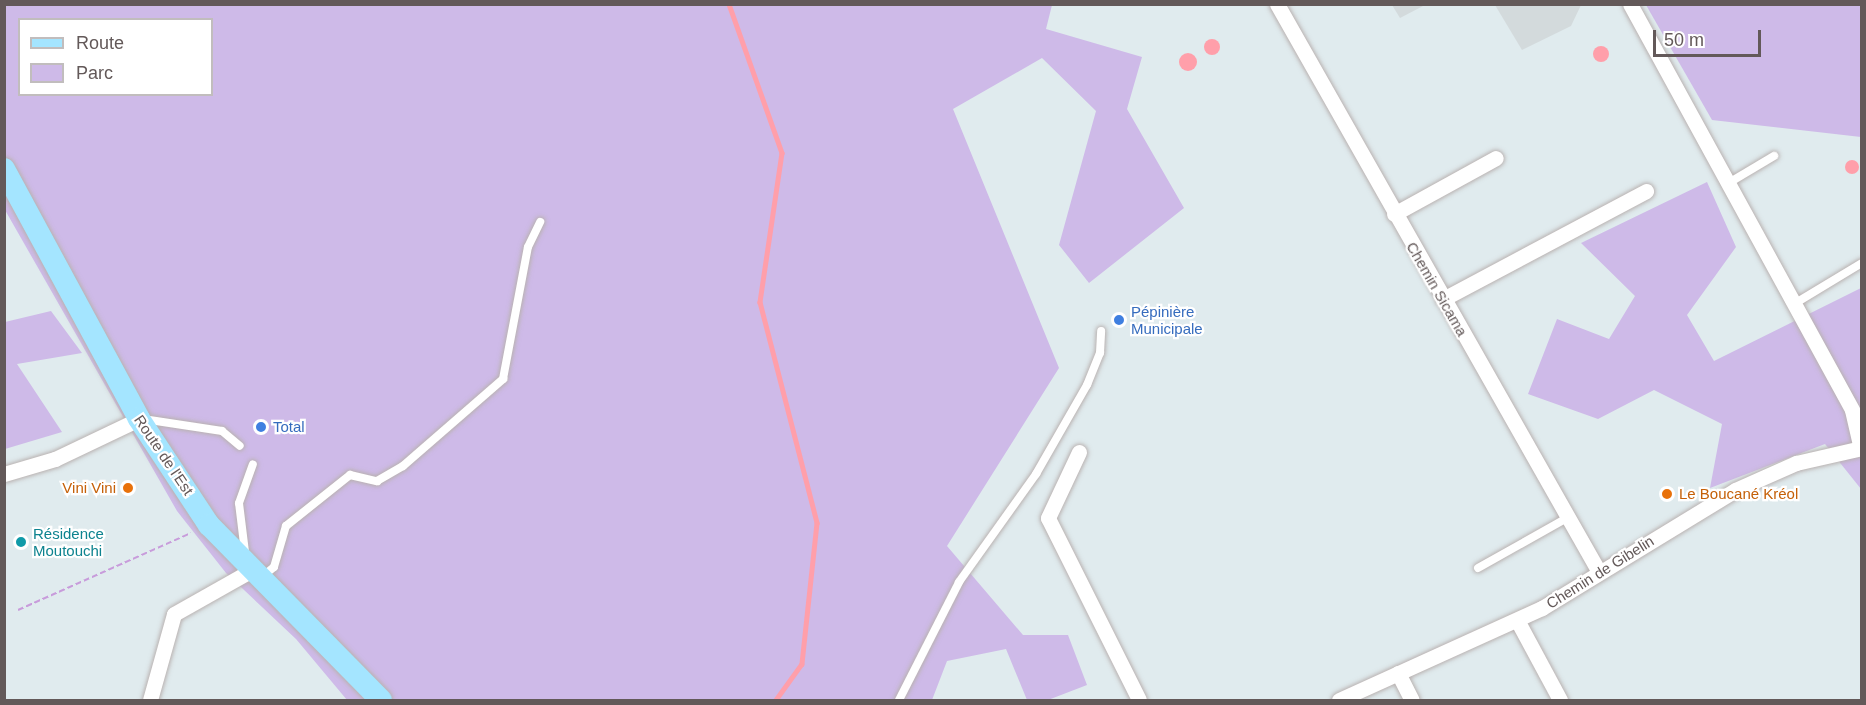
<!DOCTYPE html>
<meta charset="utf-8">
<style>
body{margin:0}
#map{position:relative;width:1866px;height:705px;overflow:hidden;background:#e0ebee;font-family:Arial,sans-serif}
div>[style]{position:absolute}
.industrial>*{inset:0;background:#d3dadc}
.green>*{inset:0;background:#cebae8}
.water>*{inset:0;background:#ff9faa}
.round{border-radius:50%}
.stream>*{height:4.5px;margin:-2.25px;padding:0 2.25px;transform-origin:2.25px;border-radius:2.25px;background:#ff9faa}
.path>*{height:2px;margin-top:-1px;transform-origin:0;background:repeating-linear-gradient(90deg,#c89cdb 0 6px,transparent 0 9px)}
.roads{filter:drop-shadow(0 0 2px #b9b2b1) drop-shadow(0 0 2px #b9b2b1)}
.lane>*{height:8px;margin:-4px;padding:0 4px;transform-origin:4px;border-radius:4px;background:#fff}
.street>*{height:15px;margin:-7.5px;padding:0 7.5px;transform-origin:7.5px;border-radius:7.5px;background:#fff}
.primary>*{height:22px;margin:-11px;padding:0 11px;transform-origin:11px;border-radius:11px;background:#a4e5ff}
.dots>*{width:16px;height:16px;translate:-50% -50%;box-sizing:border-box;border:3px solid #fff;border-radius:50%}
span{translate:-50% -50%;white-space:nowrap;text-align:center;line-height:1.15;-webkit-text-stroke:4.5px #fff;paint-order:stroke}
.street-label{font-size:15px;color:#635959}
.shop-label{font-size:15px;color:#366cbe}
.left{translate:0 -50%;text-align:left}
.food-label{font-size:15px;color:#c56008}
.right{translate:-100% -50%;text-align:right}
.culture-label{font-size:15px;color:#0d838f}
.frame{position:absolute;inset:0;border:6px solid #635959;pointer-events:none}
.legend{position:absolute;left:18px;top:18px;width:195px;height:78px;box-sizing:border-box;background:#fff;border:2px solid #c1bdbd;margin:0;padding:8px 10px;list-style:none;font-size:18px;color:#635959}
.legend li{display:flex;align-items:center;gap:12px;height:30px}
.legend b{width:30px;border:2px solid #c1bdbd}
.scale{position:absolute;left:1653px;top:30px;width:108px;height:27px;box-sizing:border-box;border:3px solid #635959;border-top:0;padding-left:8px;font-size:18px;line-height:21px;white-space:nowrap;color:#635959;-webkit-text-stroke:4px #fff;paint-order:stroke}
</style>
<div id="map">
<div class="industrial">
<i style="clip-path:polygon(1392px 5px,1425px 5px,1400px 18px)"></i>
<i style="clip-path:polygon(1495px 5px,1581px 5px,1571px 26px,1522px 50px)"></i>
</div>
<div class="green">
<i style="clip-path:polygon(evenodd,5px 5px,1052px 5px,1046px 29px,1142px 57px,1127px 109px,1184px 208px,1089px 283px,1059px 245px,1096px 111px,1042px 58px,953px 109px,1059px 368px,947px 546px,1023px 635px,1068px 635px,1087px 685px,1048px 700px,1027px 700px,1006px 649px,947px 661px,932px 700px,347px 700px,296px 639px,226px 573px,177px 511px,5px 210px,5px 5px,20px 20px,212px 20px,212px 94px,20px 94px,20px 20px)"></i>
<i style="clip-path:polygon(1646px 5px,1861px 5px,1861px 137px,1712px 120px)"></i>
<i style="clip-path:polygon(1707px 182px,1736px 247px,1687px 315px,1714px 361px,1861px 288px,1861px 489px,1825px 444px,1710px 488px,1722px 424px,1654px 390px,1598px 419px,1528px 394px,1557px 319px,1609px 339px,1635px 296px,1581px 243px)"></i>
<i style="clip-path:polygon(51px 311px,82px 353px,17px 364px,62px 432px,5px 449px,5px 322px)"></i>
</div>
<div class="water">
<i class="round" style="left:1204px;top:39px;width:16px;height:16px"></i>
<i class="round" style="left:1593px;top:46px;width:16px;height:16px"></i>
<i class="round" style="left:1179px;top:53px;width:18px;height:18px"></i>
<i class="round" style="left:1845px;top:160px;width:14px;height:14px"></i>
</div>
<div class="stream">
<i style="left:729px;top:4px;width:158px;rotate:70.4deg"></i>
<i style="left:782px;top:153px;width:151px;rotate:98.4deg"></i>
<i style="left:760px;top:302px;width:228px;rotate:75.5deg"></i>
<i style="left:817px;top:523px;width:142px;rotate:96.1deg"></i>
<i style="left:802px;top:664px;width:44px;rotate:125.8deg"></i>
</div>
<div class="path">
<i style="left:18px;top:610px;width:189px;rotate:-24deg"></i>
</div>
<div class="roads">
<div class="lane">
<i style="left:1727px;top:184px;width:55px;rotate:-30.8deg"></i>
<i style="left:1794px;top:304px;width:79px;rotate:-31.1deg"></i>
<i style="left:143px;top:419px;width:80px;rotate:8.6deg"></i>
<i style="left:222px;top:431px;width:23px;rotate:40deg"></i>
<i style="left:245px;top:552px;width:49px;rotate:-97deg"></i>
<i style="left:239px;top:503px;width:41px;rotate:-70.3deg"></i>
<i style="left:1478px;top:568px;width:102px;rotate:-29.3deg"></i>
<i style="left:263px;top:576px;width:14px;rotate:-39deg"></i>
<i style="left:274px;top:567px;width:43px;rotate:-73.7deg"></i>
<i style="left:286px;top:526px;width:82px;rotate:-38.6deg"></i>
<i style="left:350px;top:475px;width:28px;rotate:13deg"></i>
<i style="left:377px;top:481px;width:30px;rotate:-30deg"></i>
<i style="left:403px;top:466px;width:133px;rotate:-41deg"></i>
<i style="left:503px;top:379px;width:134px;rotate:-79.3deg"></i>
<i style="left:528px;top:247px;width:28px;rotate:-64deg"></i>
<i style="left:899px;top:700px;width:132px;rotate:-63deg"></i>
<i style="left:959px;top:582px;width:133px;rotate:-54.5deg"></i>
<i style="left:1036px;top:474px;width:103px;rotate:-60.2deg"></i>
<i style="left:1087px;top:385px;width:35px;rotate:-68deg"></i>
<i style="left:1100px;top:353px;width:22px;rotate:-87deg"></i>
</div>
<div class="street">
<i style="left:1277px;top:4px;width:653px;rotate:60.45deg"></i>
<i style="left:1630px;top:4px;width:463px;rotate:61.3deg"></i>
<i style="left:1852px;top:410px;width:39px;rotate:77deg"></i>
<i style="left:1394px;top:214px;width:116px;rotate:-28.8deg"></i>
<i style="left:1443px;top:299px;width:230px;rotate:-28deg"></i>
<i style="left:1079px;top:452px;width:73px;rotate:115.2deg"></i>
<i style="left:1048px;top:518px;width:203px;rotate:63.4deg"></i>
<i style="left:4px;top:474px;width:53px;rotate:-16.4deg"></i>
<i style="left:55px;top:459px;width:93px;rotate:-25.5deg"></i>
<i style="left:1517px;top:620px;width:91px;rotate:61.7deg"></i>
<i style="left:1398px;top:673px;width:30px;rotate:63deg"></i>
<i style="left:150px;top:700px;width:89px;rotate:-74.4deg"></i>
<i style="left:174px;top:614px;width:90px;rotate:-29.4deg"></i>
<i style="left:1339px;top:700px;width:223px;rotate:-24.4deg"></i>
<i style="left:1542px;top:608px;width:226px;rotate:-31.4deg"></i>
<i style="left:1735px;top:490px;width:67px;rotate:-23.9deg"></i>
<i style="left:1796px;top:463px;width:68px;rotate:-12.8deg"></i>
</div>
<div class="primary">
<i style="left:4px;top:169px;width:284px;rotate:61.6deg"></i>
<i style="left:139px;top:419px;width:127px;rotate:56.6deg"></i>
<i style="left:209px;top:525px;width:245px;rotate:45.5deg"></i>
</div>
</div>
<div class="dots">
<i style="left:1119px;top:320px;background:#3f7fe0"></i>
<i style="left:261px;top:427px;background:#3f7fe0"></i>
<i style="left:128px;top:488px;background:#e8710a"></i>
<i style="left:1667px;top:494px;background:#e8710a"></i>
<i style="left:21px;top:542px;background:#0f9aa8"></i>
</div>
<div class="street-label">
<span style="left:1437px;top:289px;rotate:60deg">Chemin Sicama</span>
<span style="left:164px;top:455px;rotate:56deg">Route de l'Est</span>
<span style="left:1600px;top:572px;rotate:-32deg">Chemin de Gibelin</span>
</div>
<div class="shop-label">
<span class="left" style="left:1131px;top:320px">Pépinière<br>Municipale</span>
<span class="left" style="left:273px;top:427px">Total</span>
</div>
<div class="food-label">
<span class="right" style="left:116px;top:488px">Vini Vini</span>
<span class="left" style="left:1679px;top:494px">Le Boucané Kréol</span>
</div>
<div class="culture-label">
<span class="left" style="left:33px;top:542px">Résidence<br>Moutouchi</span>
</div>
<div class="frame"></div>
<ul class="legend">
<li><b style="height:8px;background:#a4e5ff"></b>Route</li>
<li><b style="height:16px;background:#cebae8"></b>Parc</li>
</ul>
<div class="scale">50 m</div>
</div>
